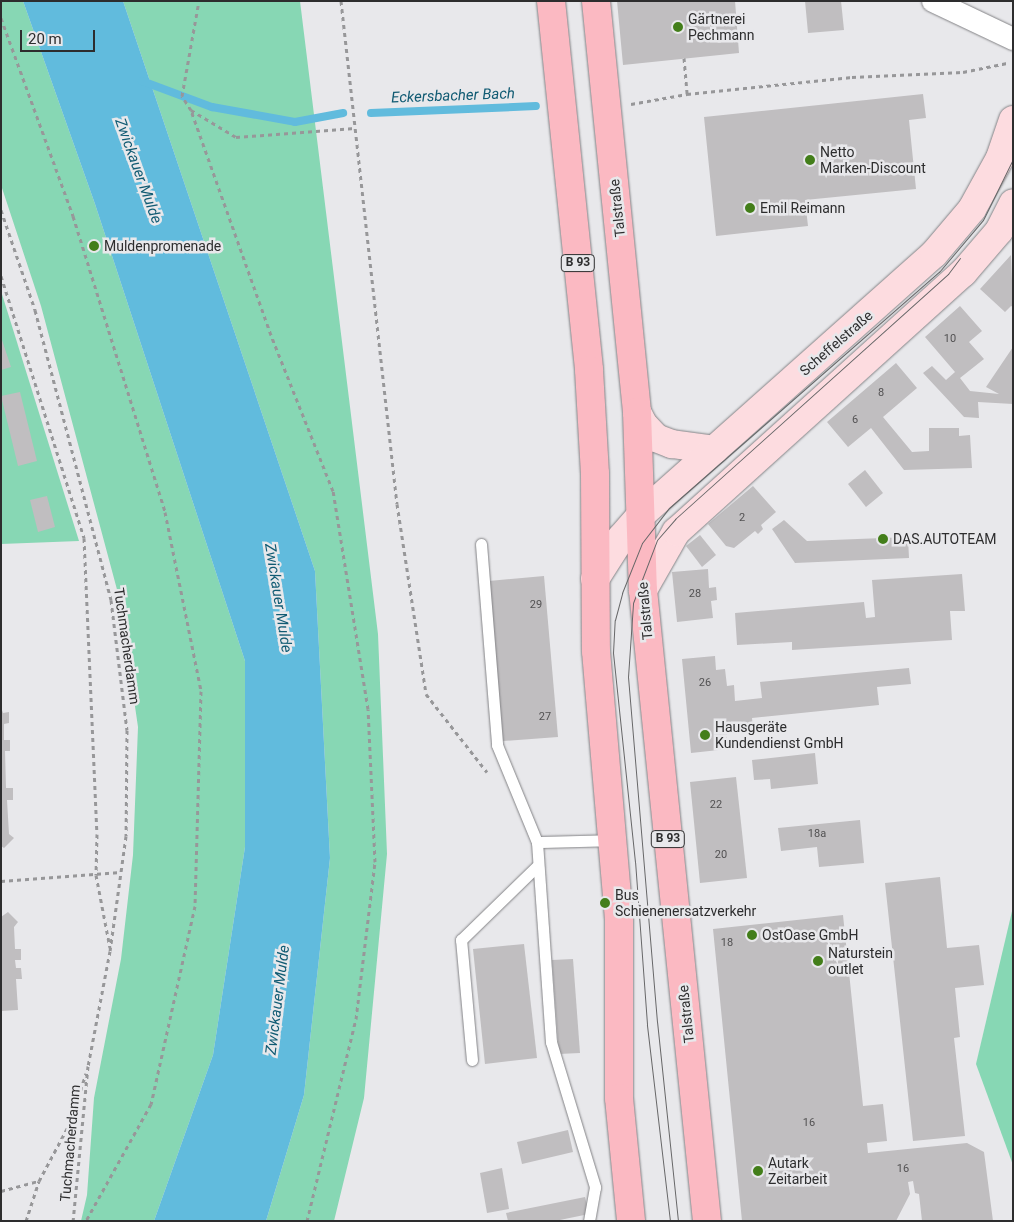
<!DOCTYPE html>
<meta charset="utf-8">
<style>
body{margin:0}
#map{position:relative;width:1014px;height:1222px;overflow:hidden;background:#e8e8eb;font-family:Roboto,sans-serif}
div>[style]{position:absolute}
.green>*{inset:0;background:#87d7b4}
.water>*{inset:0;background:#61bbdd}
.stream>*{height:8px;margin:-4px;padding:0 4px;transform-origin:4px;border-radius:4px;background:#61bbdd}
.building>*{inset:0;background:#c0bec0}
.path>*{height:3px;margin-top:-1.5px;transform-origin:0;background:repeating-linear-gradient(90deg,#979799 0 4px,transparent 0 8px)}
.roads{filter:drop-shadow(0 0 1px #838386) drop-shadow(0 0 1px #838386)}
.lane>*{height:11px;margin:-5.5px;padding:0 5.5px;transform-origin:5.5px;border-radius:5.5px;background:#fff}
.street>*{height:22px;margin:-11px;padding:0 11px;transform-origin:11px;border-radius:11px;background:#fff}
.secondary>*{height:28px;margin:-14px;padding:0 14px;transform-origin:14px;border-radius:14px;background:#fddce0}
.primary>*{height:28px;margin:-14px;padding:0 14px;transform-origin:14px;border-radius:14px;background:#fbb9c2}
.tram>*{height:1px;margin:-0.5px;padding:0 0.5px;transform-origin:0.5px;border-radius:0.5px;background:#676768}
.dots>*{width:14px;height:14px;translate:-50% -50%;box-sizing:border-box;border:2px solid #e8e8eb;border-radius:50%}
span{translate:-50% -50%;white-space:nowrap;text-align:center;line-height:1.15;-webkit-text-stroke:5px #e8e8eb;paint-order:stroke}
.number-label{font-size:11px;color:#525152}
.number-label span{-webkit-text-stroke-width:0}
.shield-label span{padding:1px 4px;background:#e8e8eb;border:1px solid;border-radius:4px;-webkit-text-stroke-width:0}
.shield-label{font-size:12px;color:#2d2d2e;font-weight:700}
.poi-label{font-size:14px;color:#2d2d2e}
.left{translate:0 -50%;text-align:left}
.street-label{font-size:14px;color:#2d2d2e}
.water-label{font-size:15px;color:#115b73;font-style:italic}
.frame{position:absolute;inset:0;border:2px solid #2d2d2e;pointer-events:none}
.scale{position:absolute;left:20px;top:30px;width:75px;height:22px;box-sizing:border-box;border:2px solid #2d2d2e;border-top:0;padding-left:6px;font-size:15px;line-height:18px;white-space:nowrap;color:#2d2d2e;-webkit-text-stroke:4px #e8e8eb;paint-order:stroke}
</style>
<div id="map">
<div class="green">
<i style="clip-path:polygon(1px 1px,23px 1px,95px 204px,245px 661px,245px 847px,213px 1055px,154px 1221px,81px 1221px,87px 1195px,94px 1098px,121px 959px,133px 855px,138px 727px,119px 597px,41px 306px,1px 185px)"></i>
<i style="clip-path:polygon(123px 1px,300px 1px,378px 634px,387px 854px,364px 1098px,334px 1221px,266px 1221px,304px 1095px,330px 858px,315px 571px)"></i>
<i style="clip-path:polygon(1px 291px,79px 541px,1px 544px)"></i>
<i style="clip-path:polygon(1013px 907px,1013px 1165px,976px 1064px)"></i>
</div>
<div class="water">
<i style="clip-path:polygon(23px 1px,123px 1px,315px 571px,330px 858px,304px 1095px,266px 1221px,154px 1221px,213px 1055px,245px 847px,245px 661px,95px 204px)"></i>
</div>
<div class="stream">
<i style="left:142px;top:81px;width:75px;rotate:20.4deg"></i>
<i style="left:212px;top:107px;width:84px;rotate:10.2deg"></i>
<i style="left:295px;top:122px;width:49px;rotate:-10.6deg"></i>
<i style="left:371px;top:113px;width:165px;rotate:-2.4deg"></i>
</div>
<div class="building">
<i style="clip-path:polygon(617px 1px,735px 1px,739px 53px,623px 65px)"></i>
<i style="clip-path:polygon(805px 1px,841px 1px,844px 30px,808px 33px)"></i>
<i style="clip-path:polygon(923px 94px,926px 118px,909px 120px,916px 189px,805px 200px,808px 226px,716px 236px,704px 117px)"></i>
<i style="clip-path:polygon(1011px 255px,1013px 307px,1011px 306px,1005px 312px,980px 289px)"></i>
<i style="clip-path:polygon(960px 306px,982px 331px,969px 342px,984px 359px,960px 378px,970px 391px,999px 394px,986px 387px,1013px 347px,1013px 404px,978px 402px,979px 418px,964px 417px,923px 373px,932px 366px,946px 380px,955px 372px,925px 337px)"></i>
<i style="clip-path:polygon(1px 337px,11px 367px,1px 370px)"></i>
<i style="clip-path:polygon(896px 363px,917px 388px,883px 417px,912px 452px,929px 451px,929px 428px,959px 428px,959px 436px,970px 435px,972px 468px,904px 470px,871px 428px,848px 447px,827px 422px)"></i>
<i style="clip-path:polygon(20px 392px,37px 461px,18px 466px,1px 396px)"></i>
<i style="clip-path:polygon(865px 470px,883px 493px,866px 507px,848px 484px)"></i>
<i style="clip-path:polygon(753px 486px,776px 512px,761px 525px,763px 529px,758px 534px,755px 531px,734px 548px,726px 546px,708px 524px)"></i>
<i style="clip-path:polygon(47px 496px,55px 527px,38px 532px,30px 500px)"></i>
<i style="clip-path:polygon(784px 520px,807px 541px,908px 537px,909px 558px,795px 563px,772px 529px)"></i>
<i style="clip-path:polygon(700px 535px,716px 555px,702px 567px,686px 546px)"></i>
<i style="clip-path:polygon(708px 569px,709px 588px,716px 587px,717px 600px,711px 601px,713px 618px,677px 622px,672px 572px)"></i>
<i style="clip-path:polygon(962px 574px,965px 611px,950px 611px,952px 640px,792px 650px,792px 642px,737px 645px,735px 613px,864px 602px,866px 618px,875px 617px,872px 580px)"></i>
<i style="clip-path:polygon(544px 576px,558px 737px,503px 741px,489px 581px)"></i>
<i style="clip-path:polygon(715px 656px,716px 670px,725px 669px,727px 686px,734px 685px,735px 701px,762px 698px,760px 682px,909px 668px,911px 684px,877px 687px,879px 705px,752px 718px,753px 728px,739px 730px,738px 724px,726px 725px,728px 749px,691px 753px,682px 659px)"></i>
<i style="clip-path:polygon(1px 707px,3px 713px,9px 712px,9px 723px,4px 724px,4px 740px,10px 740px,10px 751px,5px 751px,6px 788px,13px 788px,13px 800px,7px 800px,9px 834px,14px 838px,4px 848px,1px 846px)"></i>
<i style="clip-path:polygon(815px 753px,818px 784px,771px 789px,770px 779px,754px 780px,752px 760px)"></i>
<i style="clip-path:polygon(736px 777px,747px 878px,700px 883px,690px 782px)"></i>
<i style="clip-path:polygon(860px 820px,864px 863px,819px 867px,817px 847px,781px 851px,778px 828px)"></i>
<i style="clip-path:polygon(940px 877px,947px 948px,979px 945px,984px 985px,955px 988px,960px 1037px,954px 1038px,965px 1136px,913px 1141px,885px 883px)"></i>
<i style="clip-path:polygon(8px 912px,18px 922px,14px 927px,15px 949px,21px 949px,21px 960px,15px 960px,16px 968px,21px 968px,22px 979px,16px 979px,18px 1010px,1px 1011px,1px 917px)"></i>
<i style="clip-path:polygon(843px 915px,863px 1106px,883px 1104px,887px 1141px,867px 1143px,868px 1153px,967px 1143px,984px 1152px,993px 1221px,922px 1221px,919px 1194px,915px 1193px,913px 1181px,908px 1182px,910px 1194px,896px 1221px,742px 1221px,713px 929px)"></i>
<i style="clip-path:polygon(524px 944px,537px 1058px,485px 1064px,473px 949px)"></i>
<i style="clip-path:polygon(573px 959px,580px 1053px,559px 1054px,552px 960px)"></i>
<i style="clip-path:polygon(568px 1130px,573px 1152px,522px 1164px,517px 1142px)"></i>
<i style="clip-path:polygon(502px 1168px,509px 1209px,487px 1213px,480px 1173px)"></i>
<i style="clip-path:polygon(585px 1197px,589px 1214px,555px 1221px,508px 1221px,506px 1213px)"></i>
</div>
<div class="path">
<i style="left:341px;top:1px;width:506px;rotate:83.65deg"></i>
<i style="left:397px;top:504px;width:192px;rotate:81.3deg"></i>
<i style="left:426px;top:694px;width:99px;rotate:52deg"></i>
<i style="left:1px;top:18px;width:211px;rotate:70deg"></i>
<i style="left:73px;top:216px;width:310px;rotate:72.7deg"></i>
<i style="left:165px;top:512px;width:183px;rotate:78.6deg"></i>
<i style="left:201px;top:691px;width:215px;rotate:91.6deg"></i>
<i style="left:195px;top:906px;width:203px;rotate:102.5deg"></i>
<i style="left:151px;top:1104px;width:134px;rotate:119.1deg"></i>
<i style="left:684px;top:58px;width:36px;rotate:85deg"></i>
<i style="left:631px;top:104px;width:57px;rotate:-10.1deg"></i>
<i style="left:687px;top:94px;width:166px;rotate:-5.9deg"></i>
<i style="left:852px;top:77px;width:111px;rotate:-2.6deg"></i>
<i style="left:963px;top:72px;width:45px;rotate:-11.6deg"></i>
<i style="left:191px;top:110px;width:17px;rotate:-123deg"></i>
<i style="left:182px;top:96px;width:97px;rotate:-79.9deg"></i>
<i style="left:1px;top:210px;width:106px;rotate:71.2deg"></i>
<i style="left:35px;top:310px;width:300px;rotate:75.3deg"></i>
<i style="left:111px;top:600px;width:131px;rotate:83deg"></i>
<i style="left:127px;top:730px;width:106px;rotate:90.5deg"></i>
<i style="left:126px;top:836px;width:116px;rotate:97.9deg"></i>
<i style="left:110px;top:951px;width:117px;rotate:100.8deg"></i>
<i style="left:88px;top:1066px;width:156px;rotate:95.5deg"></i>
<i style="left:1px;top:276px;width:275px;rotate:72.4deg"></i>
<i style="left:84px;top:538px;width:296px;rotate:87.5deg"></i>
<i style="left:97px;top:834px;width:41px;rotate:91.4deg"></i>
<i style="left:96px;top:875px;width:74px;rotate:79.1deg"></i>
<i style="left:1px;top:881px;width:120px;rotate:-4.3deg"></i>
<i style="left:1px;top:1191px;width:39px;rotate:-15deg"></i>
<i style="left:39px;top:1181px;width:68px;rotate:-61.9deg"></i>
<i style="left:71px;top:1121px;width:50px;rotate:-72.6deg"></i>
<i style="left:26px;top:1221px;width:42px;rotate:-72deg"></i>
<i style="left:307px;top:1221px;width:208px;rotate:-76.4deg"></i>
<i style="left:356px;top:1019px;width:158px;rotate:-83.1deg"></i>
<i style="left:375px;top:862px;width:153px;rotate:-92.6deg"></i>
<i style="left:368px;top:709px;width:221px;rotate:-99.1deg"></i>
<i style="left:333px;top:491px;width:168px;rotate:-111.7deg"></i>
<i style="left:271px;top:335px;width:239px;rotate:-109.6deg"></i>
<i style="left:191px;top:110px;width:52px;rotate:31deg"></i>
<i style="left:236px;top:137px;width:119px;rotate:-4.3deg"></i>
</div>
<div class="roads">
<div class="lane">
<i style="left:481px;top:544px;width:202px;rotate:85.4deg"></i>
<i style="left:497px;top:745px;width:105px;rotate:67.6deg"></i>
<i style="left:537px;top:842px;width:75px;rotate:-1.5deg"></i>
<i style="left:537px;top:842px;width:200px;rotate:86deg"></i>
<i style="left:551px;top:1042px;width:152px;rotate:73.1deg"></i>
<i style="left:595px;top:1187px;width:35px;rotate:100deg"></i>
<i style="left:472px;top:1060px;width:121px;rotate:-95.2deg"></i>
<i style="left:461px;top:940px;width:107px;rotate:-44.2deg"></i>
</div>
<div class="street">
<i style="left:933px;top:1px;width:89px;rotate:25.4deg"></i>
</div>
<div class="secondary">
<i style="left:637px;top:412px;width:13px;rotate:63deg"></i>
<i style="left:643px;top:424px;width:19px;rotate:47deg"></i>
<i style="left:656px;top:438px;width:17px;rotate:21deg"></i>
<i style="left:672px;top:444px;width:43px;rotate:7.9deg"></i>
<i style="left:595px;top:579px;width:49px;rotate:-57.6deg"></i>
<i style="left:621px;top:538px;width:30px;rotate:-49deg"></i>
<i style="left:641px;top:515px;width:392px;rotate:-41.7deg"></i>
<i style="left:934px;top:254px;width:59px;rotate:-49.8deg"></i>
<i style="left:972px;top:209px;width:58px;rotate:-61.2deg"></i>
<i style="left:1000px;top:158px;width:40px;rotate:-71.1deg"></i>
<i style="left:643px;top:590px;width:67px;rotate:-60.4deg"></i>
<i style="left:676px;top:532px;width:387px;rotate:-42.1deg"></i>
<i style="left:963px;top:273px;width:55px;rotate:-49.4deg"></i>
<i style="left:999px;top:231px;width:31px;rotate:-63deg"></i>
</div>
<div class="primary">
<i style="left:551px;top:1px;width:371px;rotate:84.1deg"></i>
<i style="left:589px;top:370px;width:104px;rotate:86.7deg"></i>
<i style="left:595px;top:474px;width:177px;rotate:89.7deg"></i>
<i style="left:596px;top:651px;width:270px;rotate:85.1deg"></i>
<i style="left:619px;top:920px;width:178px;rotate:90deg"></i>
<i style="left:619px;top:1098px;width:124px;rotate:84.4deg"></i>
<i style="left:596px;top:1px;width:413px;rotate:84.3deg"></i>
<i style="left:637px;top:412px;width:178px;rotate:88.1deg"></i>
<i style="left:643px;top:590px;width:634px;rotate:84.21deg"></i>
</div>
</div>
<div class="tram">
<i style="left:670px;top:1221px;width:198px;rotate:-96.7deg"></i>
<i style="left:647px;top:1024px;width:162px;rotate:-94.2deg"></i>
<i style="left:635px;top:862px;width:210px;rotate:-96deg"></i>
<i style="left:613px;top:653px;width:33px;rotate:-87deg"></i>
<i style="left:615px;top:620px;width:28px;rotate:-75deg"></i>
<i style="left:622px;top:593px;width:54px;rotate:-68.2deg"></i>
<i style="left:642px;top:543px;width:44px;rotate:-52.4deg"></i>
<i style="left:669px;top:508px;width:359px;rotate:-41.2deg"></i>
<i style="left:939px;top:272px;width:68px;rotate:-49.8deg"></i>
<i style="left:983px;top:220px;width:68px;rotate:-63.8deg"></i>
<i style="left:678px;top:1221px;width:200px;rotate:-96deg"></i>
<i style="left:657px;top:1022px;width:346px;rotate:-94.8deg"></i>
<i style="left:628px;top:677px;width:74px;rotate:-86.1deg"></i>
<i style="left:633px;top:603px;width:67px;rotate:-69.1deg"></i>
<i style="left:657px;top:540px;width:28px;rotate:-49deg"></i>
<i style="left:675px;top:519px;width:367px;rotate:-41.9deg"></i>
<i style="left:948px;top:274px;width:20px;rotate:-53deg"></i>
</div>
<div class="dots">
<i style="left:678px;top:27px;background:#437e1a"></i>
<i style="left:810px;top:160px;background:#437e1a"></i>
<i style="left:750px;top:208px;background:#437e1a"></i>
<i style="left:94px;top:246px;background:#437e1a"></i>
<i style="left:883px;top:539px;background:#437e1a"></i>
<i style="left:705px;top:735px;background:#437e1a"></i>
<i style="left:605px;top:903px;background:#437e1a"></i>
<i style="left:752px;top:935px;background:#437e1a"></i>
<i style="left:818px;top:961px;background:#437e1a"></i>
<i style="left:758px;top:1171px;background:#437e1a"></i>
</div>
<div class="number-label">
<span style="left:950px;top:339px">10</span>
<span style="left:881px;top:393px">8</span>
<span style="left:855px;top:420px">6</span>
<span style="left:742px;top:518px">2</span>
<span style="left:695px;top:594px">28</span>
<span style="left:536px;top:605px">29</span>
<span style="left:705px;top:683px">26</span>
<span style="left:545px;top:717px">27</span>
<span style="left:716px;top:805px">22</span>
<span style="left:817px;top:834px">18a</span>
<span style="left:721px;top:855px">20</span>
<span style="left:727px;top:943px">18</span>
<span style="left:809px;top:1123px">16</span>
<span style="left:903px;top:1169px">16</span>
</div>
<div class="shield-label">
<span style="left:578px;top:263px">B 93</span>
<span style="left:668px;top:839px">B 93</span>
</div>
<div class="poi-label">
<span class="left" style="left:688px;top:27px">Gärtnerei<br>Pechmann</span>
<span class="left" style="left:820px;top:160px">Netto<br>Marken-Discount</span>
<span class="left" style="left:760px;top:208px">Emil Reimann</span>
<span class="left" style="left:104px;top:246px">Muldenpromenade</span>
<span class="left" style="left:893px;top:539px">DAS.AUTOTEAM</span>
<span class="left" style="left:715px;top:735px">Hausgeräte<br>Kundendienst GmbH</span>
<span class="left" style="left:615px;top:903px">Bus<br>Schienenersatzverkehr</span>
<span class="left" style="left:762px;top:935px">OstOase GmbH</span>
<span class="left" style="left:828px;top:961px">Naturstein<br>outlet</span>
<span class="left" style="left:768px;top:1171px">Autark<br>Zeitarbeit</span>
</div>
<div class="street-label">
<span style="left:617px;top:208px;rotate:-96deg">Talstraße</span>
<span style="left:836px;top:343px;rotate:-41deg">Scheffelstraße</span>
<span style="left:645px;top:611px;rotate:-95deg">Talstraße</span>
<span style="left:127px;top:646px;rotate:82deg">Tuchmacherdamm</span>
<span style="left:686px;top:1014px;rotate:-96deg">Talstraße</span>
<span style="left:70px;top:1143px;rotate:-85deg">Tuchmacherdamm</span>
</div>
<div class="water-label">
<span style="left:453px;top:96px;rotate:-2deg">Eckersbacher Bach</span>
<span style="left:138px;top:171px;rotate:70deg">Zwickauer Mulde</span>
<span style="left:278px;top:598px;rotate:81deg">Zwickauer Mulde</span>
<span style="left:278px;top:1000px;rotate:-83deg">Zwickauer Mulde</span>
</div>
<div class="frame"></div>
<div class="scale">20 m</div>
</div>
